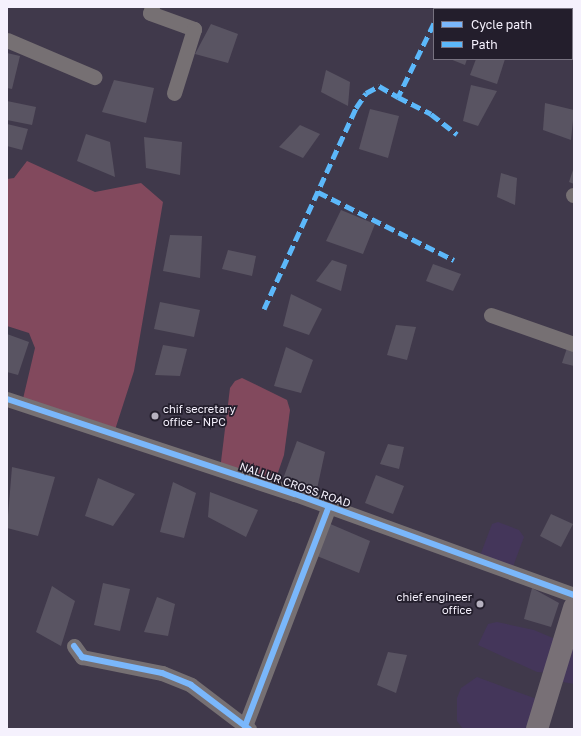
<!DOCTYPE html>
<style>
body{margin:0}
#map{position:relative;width:581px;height:736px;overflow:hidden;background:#40394b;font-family:"Golos Text",sans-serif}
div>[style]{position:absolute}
.built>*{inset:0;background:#44365a}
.green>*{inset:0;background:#82495d}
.building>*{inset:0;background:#595462}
.minor>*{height:15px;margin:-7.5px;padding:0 7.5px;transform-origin:7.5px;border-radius:7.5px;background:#767073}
.primary>*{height:22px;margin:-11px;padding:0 11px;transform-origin:11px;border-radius:11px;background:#787076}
.quiet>*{height:5px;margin-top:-2.5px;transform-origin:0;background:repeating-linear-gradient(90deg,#5cb8fa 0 10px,transparent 0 15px)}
.cycleway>*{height:6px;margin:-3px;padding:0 3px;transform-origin:3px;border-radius:3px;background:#7ab7fb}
.dots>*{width:11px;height:11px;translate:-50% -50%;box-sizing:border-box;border:2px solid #231e2c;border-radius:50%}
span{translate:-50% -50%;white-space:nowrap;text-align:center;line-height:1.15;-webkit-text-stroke:3.5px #231e2c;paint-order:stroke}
.poi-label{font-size:11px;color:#f5f1fd}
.left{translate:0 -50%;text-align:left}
.right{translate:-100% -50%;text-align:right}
.street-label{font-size:11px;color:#f5f1fd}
.frame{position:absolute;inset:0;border:8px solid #f5f1fd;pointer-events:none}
.legend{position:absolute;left:433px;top:8px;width:140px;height:52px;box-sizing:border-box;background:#231e2c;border:1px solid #777280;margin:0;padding:5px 7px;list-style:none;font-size:12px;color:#f5f1fd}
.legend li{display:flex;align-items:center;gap:8px;height:20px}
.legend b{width:20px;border:1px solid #777280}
</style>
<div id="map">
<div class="built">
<i style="clip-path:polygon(498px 522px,519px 530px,524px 537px,511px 572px,478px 561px,492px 524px)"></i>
<i style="clip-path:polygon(497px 622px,534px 630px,574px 647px,574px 684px,552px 680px,553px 673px,537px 672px,478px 645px,488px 624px)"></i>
<i style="clip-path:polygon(477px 677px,545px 702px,537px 729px,463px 729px,457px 721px,457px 698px,461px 688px)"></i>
</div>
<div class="green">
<i style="clip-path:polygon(27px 161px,95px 192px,141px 183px,163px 202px,134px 371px,113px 436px,22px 403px,35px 348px,29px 333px,7px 326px,7px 179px,14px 178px)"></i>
<i style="clip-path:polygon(242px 378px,287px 400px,290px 410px,284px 455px,273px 487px,220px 470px,230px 388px,235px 381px)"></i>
</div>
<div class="building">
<i style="clip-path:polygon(211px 24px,238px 34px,228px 63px,195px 54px)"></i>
<i style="clip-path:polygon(7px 53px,20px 56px,12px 89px,7px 88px)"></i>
<i style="clip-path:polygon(450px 59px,467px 59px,465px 65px)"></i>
<i style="clip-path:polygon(476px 59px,505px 59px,497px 84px,470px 75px)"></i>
<i style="clip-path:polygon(326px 70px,350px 82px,348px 106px,321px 92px)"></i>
<i style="clip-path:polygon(114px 80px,154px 88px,146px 123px,102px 112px)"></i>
<i style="clip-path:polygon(471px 85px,497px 91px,478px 126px,463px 121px)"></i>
<i style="clip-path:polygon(7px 101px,36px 107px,32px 125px,7px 120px)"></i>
<i style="clip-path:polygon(545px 103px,574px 110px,571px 140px,543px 130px)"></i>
<i style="clip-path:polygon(370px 109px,399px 116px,388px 158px,359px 149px)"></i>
<i style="clip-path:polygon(7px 124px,28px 129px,22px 150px,7px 146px)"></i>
<i style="clip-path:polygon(300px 125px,320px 134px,303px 158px,279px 147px)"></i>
<i style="clip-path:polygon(86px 134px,110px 142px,115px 177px,77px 161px)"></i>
<i style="clip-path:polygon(144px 137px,182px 142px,180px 175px,146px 168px)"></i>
<i style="clip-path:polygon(574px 167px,574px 184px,569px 182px)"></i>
<i style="clip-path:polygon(501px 173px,517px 178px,515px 205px,497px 197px)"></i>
<i style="clip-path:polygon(341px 210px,375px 224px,363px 254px,326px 241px)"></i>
<i style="clip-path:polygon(170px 235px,202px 236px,200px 278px,163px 271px)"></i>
<i style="clip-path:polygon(228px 250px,256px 256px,252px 276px,222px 269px)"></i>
<i style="clip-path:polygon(332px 260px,347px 265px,341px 291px,316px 281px)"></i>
<i style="clip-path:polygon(433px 264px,461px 274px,453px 291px,426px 281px)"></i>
<i style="clip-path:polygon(291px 294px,322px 309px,309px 335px,283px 326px)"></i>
<i style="clip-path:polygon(160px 302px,200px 310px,194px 337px,154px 329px)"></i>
<i style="clip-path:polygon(396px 325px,416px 327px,407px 360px,387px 355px)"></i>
<i style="clip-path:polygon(7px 334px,29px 342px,18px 375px,7px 372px)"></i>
<i style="clip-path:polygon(163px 345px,187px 349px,180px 376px,155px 375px)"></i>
<i style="clip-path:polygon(286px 347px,313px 360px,301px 393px,274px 386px)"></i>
<i style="clip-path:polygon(567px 348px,574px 350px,574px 366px,562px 363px)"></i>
<i style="clip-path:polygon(297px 441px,325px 452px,317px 489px,283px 479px)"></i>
<i style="clip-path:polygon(388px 444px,404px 447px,399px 469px,380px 464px)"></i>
<i style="clip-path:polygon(12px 467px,55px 477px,38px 536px,7px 528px)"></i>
<i style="clip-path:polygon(376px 475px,404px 486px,393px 514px,365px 503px)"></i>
<i style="clip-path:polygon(98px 478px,135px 494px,113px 526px,85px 516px)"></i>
<i style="clip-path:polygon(173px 482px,196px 493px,184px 538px,160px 532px)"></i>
<i style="clip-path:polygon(210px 492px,258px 510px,246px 537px,208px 517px)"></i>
<i style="clip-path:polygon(551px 514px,573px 524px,561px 547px,540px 536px)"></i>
<i style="clip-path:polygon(328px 523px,370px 541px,359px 573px,317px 556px)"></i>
<i style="clip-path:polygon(103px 583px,130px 589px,120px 631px,94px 625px)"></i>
<i style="clip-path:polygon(52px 586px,75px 601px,61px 646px,36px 632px)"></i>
<i style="clip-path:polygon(532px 588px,559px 603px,551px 627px,524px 619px)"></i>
<i style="clip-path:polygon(157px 597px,175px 604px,168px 636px,144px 632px)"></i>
<i style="clip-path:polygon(388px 652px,407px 655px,396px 693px,377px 685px)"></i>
</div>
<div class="minor">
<i style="left:152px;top:7px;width:6px;rotate:108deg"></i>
<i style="left:150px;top:13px;width:47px;rotate:20deg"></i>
<i style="left:194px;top:29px;width:67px;rotate:107.4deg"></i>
<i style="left:7px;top:40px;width:95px;rotate:23deg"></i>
<i style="left:573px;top:195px;width:1px"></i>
<i style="left:491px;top:315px;width:88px;rotate:19.3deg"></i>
<i style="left:7px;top:399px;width:303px;rotate:18.3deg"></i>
<i style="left:295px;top:494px;width:297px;rotate:19.9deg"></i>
<i style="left:74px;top:646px;width:14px;rotate:54deg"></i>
<i style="left:82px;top:657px;width:82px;rotate:11.3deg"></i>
<i style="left:162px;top:673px;width:31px;rotate:22deg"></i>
<i style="left:191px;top:685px;width:73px;rotate:37.2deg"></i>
<i style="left:245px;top:726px;width:235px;rotate:-69.1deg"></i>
</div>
<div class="primary">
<i style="left:537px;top:729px;width:127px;rotate:-73deg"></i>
</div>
<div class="quiet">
<i style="left:439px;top:9px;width:2px;rotate:-63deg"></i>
<i style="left:434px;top:23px;width:82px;rotate:115.9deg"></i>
<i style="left:398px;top:97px;width:37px;rotate:27deg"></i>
<i style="left:431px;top:114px;width:33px;rotate:38deg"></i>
<i style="left:318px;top:192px;width:152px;rotate:26.6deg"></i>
<i style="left:264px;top:309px;width:221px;rotate:-65.4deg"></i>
<i style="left:356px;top:108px;width:18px;rotate:-56deg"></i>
<i style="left:366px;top:93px;width:15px;rotate:-28deg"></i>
<i style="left:379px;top:86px;width:22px;rotate:30deg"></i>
</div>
<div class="cycleway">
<i style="left:7px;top:399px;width:303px;rotate:18.3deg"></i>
<i style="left:295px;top:494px;width:297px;rotate:19.9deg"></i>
<i style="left:74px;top:646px;width:14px;rotate:54deg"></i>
<i style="left:82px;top:657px;width:82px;rotate:11.3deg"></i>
<i style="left:162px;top:673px;width:31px;rotate:22deg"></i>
<i style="left:191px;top:685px;width:73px;rotate:37.2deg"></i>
<i style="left:245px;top:726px;width:235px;rotate:-69.1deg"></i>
</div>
<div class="dots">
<i style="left:155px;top:416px;background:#b6b1bf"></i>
<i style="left:480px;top:604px;background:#b6b1bf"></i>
</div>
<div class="poi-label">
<span class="left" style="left:163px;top:416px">chif secretary<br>office - NPC</span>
<span class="right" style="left:472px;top:604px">chief engineer<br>office</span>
</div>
<div class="street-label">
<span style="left:295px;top:485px;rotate:19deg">NALLUR CROSS ROAD</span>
</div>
<div class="frame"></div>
<ul class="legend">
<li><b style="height:5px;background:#7ab7fb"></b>Cycle path</li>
<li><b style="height:5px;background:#5cb8fa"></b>Path</li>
</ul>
</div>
